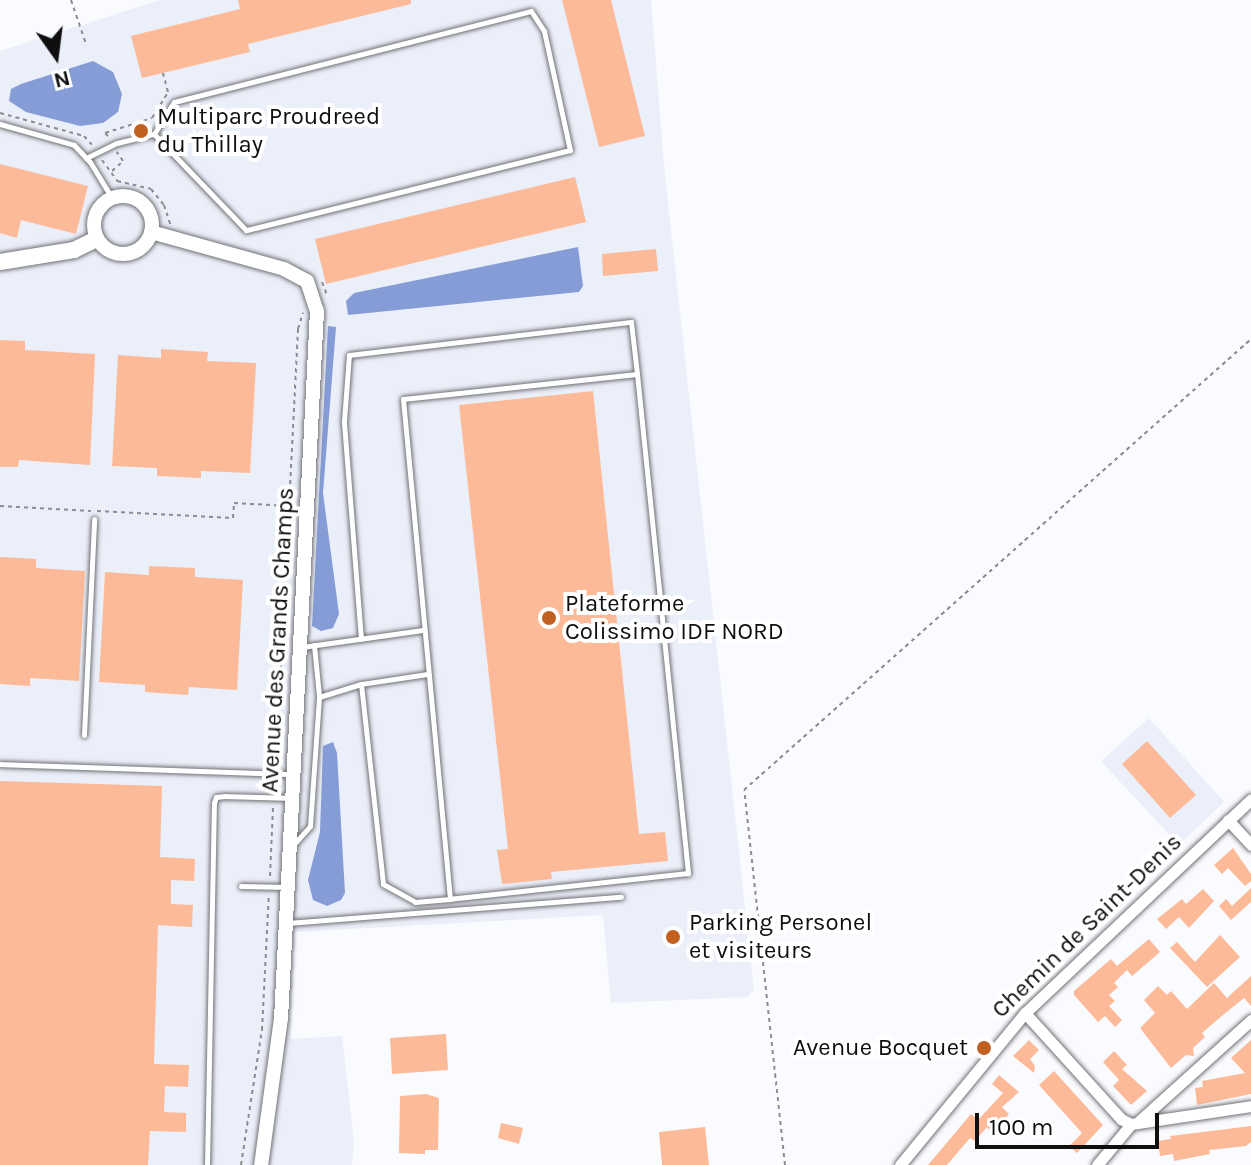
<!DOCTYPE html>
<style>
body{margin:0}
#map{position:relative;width:1251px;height:1165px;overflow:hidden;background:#fafbff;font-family:Karla,sans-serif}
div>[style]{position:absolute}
.built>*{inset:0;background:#ebeff9}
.water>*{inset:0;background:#859cd6}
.building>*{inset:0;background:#fcba98}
.path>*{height:2px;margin-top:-1px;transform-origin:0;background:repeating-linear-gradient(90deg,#8c8c8f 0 4px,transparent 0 8px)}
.roads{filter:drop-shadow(0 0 2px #717275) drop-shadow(0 0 2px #717275)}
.service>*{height:5px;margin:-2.5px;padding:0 2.5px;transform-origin:2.5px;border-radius:2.5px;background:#fff}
.minor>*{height:11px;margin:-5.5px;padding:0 5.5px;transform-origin:5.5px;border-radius:5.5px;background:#fff}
.secondary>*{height:14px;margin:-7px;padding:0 7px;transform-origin:7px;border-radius:7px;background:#fff}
.secondary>.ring{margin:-7px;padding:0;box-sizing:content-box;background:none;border:14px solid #fff;border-radius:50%}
.primary>*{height:16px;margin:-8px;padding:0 8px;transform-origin:8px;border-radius:8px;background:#fff}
.dots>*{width:22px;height:22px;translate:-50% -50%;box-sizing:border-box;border:4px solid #fff;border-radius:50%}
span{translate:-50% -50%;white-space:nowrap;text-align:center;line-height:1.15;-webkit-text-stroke:8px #fff;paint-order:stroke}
.poi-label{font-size:24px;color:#0f0f10}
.left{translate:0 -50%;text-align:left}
.right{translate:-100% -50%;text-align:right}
.street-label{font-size:24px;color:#0f0f10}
.north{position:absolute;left:16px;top:16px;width:80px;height:80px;-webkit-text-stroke:6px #fff;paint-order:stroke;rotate:166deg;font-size:22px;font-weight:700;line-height:32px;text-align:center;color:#0f0f10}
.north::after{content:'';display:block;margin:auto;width:28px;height:36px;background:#0f0f10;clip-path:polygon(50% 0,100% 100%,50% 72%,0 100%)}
.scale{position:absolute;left:975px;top:1113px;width:184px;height:36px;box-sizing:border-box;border:4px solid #0f0f10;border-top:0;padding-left:10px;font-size:24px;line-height:28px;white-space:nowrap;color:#0f0f10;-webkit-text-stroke:6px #fff;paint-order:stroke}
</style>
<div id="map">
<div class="built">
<i style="clip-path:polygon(160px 0,651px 0,664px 166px,754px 989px,748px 997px,611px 1003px,603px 915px,295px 932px,291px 1039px,342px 1036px,354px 1142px,352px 1165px,0 1165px,0 51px)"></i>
<i style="clip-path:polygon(1149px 718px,1224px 802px,1179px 845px,1101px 761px)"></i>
</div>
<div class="water">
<i style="clip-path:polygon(93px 61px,113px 72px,122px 94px,118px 112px,103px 123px,80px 126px,26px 112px,9px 101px,11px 89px,21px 84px)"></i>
<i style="clip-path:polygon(578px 247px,583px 286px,579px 292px,348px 315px,346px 301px,354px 293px)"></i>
<i style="clip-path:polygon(328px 326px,336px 327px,323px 493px,339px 614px,333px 628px,321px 631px,312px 626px)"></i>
<i style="clip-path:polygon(333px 742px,337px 753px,345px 893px,341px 900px,327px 906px,313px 900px,308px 880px,320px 832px,323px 746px)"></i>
</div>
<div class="building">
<i style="clip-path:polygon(238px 0,411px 0,411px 4px,248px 44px,250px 52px,142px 78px,131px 36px,240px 9px)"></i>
<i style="clip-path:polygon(562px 0,611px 0,645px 136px,599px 147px)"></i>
<i style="clip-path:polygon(0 164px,88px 186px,76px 234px,21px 220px,17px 238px,0 233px)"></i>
<i style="clip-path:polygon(575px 177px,586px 222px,326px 284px,315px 239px)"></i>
<i style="clip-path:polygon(656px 249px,658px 271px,603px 276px,602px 254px)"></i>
<i style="clip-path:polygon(0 340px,25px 341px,25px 350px,95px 354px,90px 465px,19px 460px,18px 467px,0 467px)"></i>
<i style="clip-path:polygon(161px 349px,208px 352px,207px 361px,256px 363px,250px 473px,201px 471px,201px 478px,157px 476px,157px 468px,112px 466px,118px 355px,161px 358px)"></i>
<i style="clip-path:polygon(593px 391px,639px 834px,665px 832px,668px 861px,551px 872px,552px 879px,502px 884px,497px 850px,508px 849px,459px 405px)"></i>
<i style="clip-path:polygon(0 557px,36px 559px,36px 568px,85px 571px,79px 681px,30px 678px,30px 686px,0 684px)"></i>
<i style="clip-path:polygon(149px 566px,195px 568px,195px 577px,243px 580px,237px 690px,189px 687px,188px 695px,145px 692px,145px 685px,99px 682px,105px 572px,149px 575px)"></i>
<i style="clip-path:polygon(1147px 741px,1196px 795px,1170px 818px,1122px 764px)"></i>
<i style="clip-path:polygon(0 781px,162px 786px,160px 857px,195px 859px,194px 881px,171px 880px,171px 904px,193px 905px,192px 927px,158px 925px,154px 1064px,189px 1065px,188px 1087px,165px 1086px,164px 1112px,186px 1113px,186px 1132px,150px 1131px,148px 1165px,0 1165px)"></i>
<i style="clip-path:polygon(1233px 848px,1251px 874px,1251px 881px,1245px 886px,1228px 868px,1222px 874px,1214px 865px)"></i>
<i style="clip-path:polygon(1251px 888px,1251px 902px,1231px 920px,1219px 906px,1226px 899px,1232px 906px)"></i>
<i style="clip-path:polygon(1203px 889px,1214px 901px,1189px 928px,1179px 917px,1166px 929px,1157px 919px,1182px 899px,1186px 904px)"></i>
<i style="clip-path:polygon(1220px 935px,1240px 957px,1207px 987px,1170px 948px,1177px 942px,1195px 962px)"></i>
<i style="clip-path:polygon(1149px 939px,1160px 952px,1132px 976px,1127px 970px,1114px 983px,1118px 987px,1109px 995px,1115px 1001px,1109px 1006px,1122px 1020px,1115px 1027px,1105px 1016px,1098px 1022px,1074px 995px,1074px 991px,1111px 959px,1117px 966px)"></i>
<i style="clip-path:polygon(1251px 976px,1251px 1006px,1244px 998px,1223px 1015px,1202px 1033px,1205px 1037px,1193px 1048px,1194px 1056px,1186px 1055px,1171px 1068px,1140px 1028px,1155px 1013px,1144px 1000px,1158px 986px,1167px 995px,1171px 991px,1187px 1009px,1214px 983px,1227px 998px)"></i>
<i style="clip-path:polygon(446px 1034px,448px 1070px,392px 1074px,390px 1038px)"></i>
<i style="clip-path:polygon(1029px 1040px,1039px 1050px,1030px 1059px,1035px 1066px,1034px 1073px,1013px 1056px)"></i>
<i style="clip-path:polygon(1251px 1040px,1251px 1094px,1197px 1105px,1195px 1088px,1203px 1087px,1202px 1081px,1245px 1073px,1231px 1058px)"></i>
<i style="clip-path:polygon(1114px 1051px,1127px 1065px,1122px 1069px,1147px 1091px,1131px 1105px,1113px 1086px,1119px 1080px,1103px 1062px)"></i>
<i style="clip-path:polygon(1054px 1071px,1103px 1125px,1077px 1153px,1069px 1146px,1082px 1133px,1039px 1085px)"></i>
<i style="clip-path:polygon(999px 1075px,1019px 1092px,1002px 1107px,1009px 1114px,1000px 1124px,997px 1121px,989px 1130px,987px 1127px,975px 1141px,970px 1138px,947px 1165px,928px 1165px,971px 1114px,978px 1120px,1003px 1093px,992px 1084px)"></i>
<i style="clip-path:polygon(426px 1094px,439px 1098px,438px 1150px,425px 1150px,425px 1154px,399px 1153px,400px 1096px)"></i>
<i style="clip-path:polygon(501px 1123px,523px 1128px,519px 1144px,498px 1138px)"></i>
<i style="clip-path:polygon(1251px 1126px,1251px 1142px,1246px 1146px,1209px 1150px,1210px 1154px,1174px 1161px,1173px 1154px,1160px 1156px,1158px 1141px,1171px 1139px,1170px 1136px)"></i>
<i style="clip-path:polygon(705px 1127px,709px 1165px,662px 1165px,659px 1132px)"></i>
</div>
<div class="path">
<i style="left:71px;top:0;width:46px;rotate:71.2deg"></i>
<i style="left:0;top:113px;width:87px;rotate:15.3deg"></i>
<i style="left:84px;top:136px;width:12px;rotate:48deg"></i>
<i style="left:108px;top:136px;width:4px;rotate:-135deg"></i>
<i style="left:105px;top:133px;width:49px;rotate:-17.7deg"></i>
<i style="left:152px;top:118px;width:31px;rotate:-58deg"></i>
<i style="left:168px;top:92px;width:20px;rotate:-105deg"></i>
<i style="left:102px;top:160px;width:26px;rotate:54deg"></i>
<i style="left:117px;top:181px;width:35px;rotate:13deg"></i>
<i style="left:151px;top:189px;width:21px;rotate:51deg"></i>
<i style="left:164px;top:205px;width:20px;rotate:72deg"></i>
<i style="left:112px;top:171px;width:15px;rotate:-42deg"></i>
<i style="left:123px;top:161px;width:11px;rotate:-124deg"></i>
<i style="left:322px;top:282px;width:14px;rotate:69deg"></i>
<i style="left:0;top:506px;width:91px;rotate:3.1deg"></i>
<i style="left:97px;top:511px;width:136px;rotate:2.9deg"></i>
<i style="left:233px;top:518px;width:15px;rotate:-86deg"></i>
<i style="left:234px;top:503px;width:54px;rotate:3.2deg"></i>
<i style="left:276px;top:764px;width:436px;rotate:-87.1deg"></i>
<i style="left:298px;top:329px;width:17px;rotate:-73deg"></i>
<i style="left:270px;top:876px;width:70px;rotate:-87.5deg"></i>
<i style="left:241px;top:1165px;width:137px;rotate:-81.2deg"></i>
<i style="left:262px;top:1030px;width:136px;rotate:-87.1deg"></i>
<i style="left:785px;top:1165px;width:377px;rotate:-96.2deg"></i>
<i style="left:744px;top:790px;width:679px;rotate:-41.65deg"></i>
</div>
<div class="roads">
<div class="service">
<i style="left:0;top:124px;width:77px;rotate:15.8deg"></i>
<i style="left:74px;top:145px;width:23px;rotate:47deg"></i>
<i style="left:90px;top:162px;width:42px;rotate:58.6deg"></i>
<i style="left:86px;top:158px;width:34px;rotate:-26deg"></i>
<i style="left:117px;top:143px;width:38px;rotate:-14deg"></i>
<i style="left:154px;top:134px;width:38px;rotate:-58deg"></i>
<i style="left:174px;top:102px;width:368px;rotate:-14.3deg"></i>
<i style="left:531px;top:11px;width:24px;rotate:57deg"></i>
<i style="left:544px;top:31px;width:122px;rotate:77.7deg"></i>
<i style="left:570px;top:150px;width:334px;rotate:166.1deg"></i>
<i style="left:246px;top:230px;width:133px;rotate:-133.8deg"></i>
<i style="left:637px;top:374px;width:502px;rotate:84.16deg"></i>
<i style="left:688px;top:873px;width:239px;rotate:173.8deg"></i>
<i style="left:450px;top:899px;width:502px;rotate:-95.37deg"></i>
<i style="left:403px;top:399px;width:235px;rotate:-6.1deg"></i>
<i style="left:361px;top:639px;width:219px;rotate:-94.5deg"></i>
<i style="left:344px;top:421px;width:66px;rotate:-85.7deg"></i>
<i style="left:349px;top:355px;width:284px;rotate:-6.7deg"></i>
<i style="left:631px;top:322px;width:52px;rotate:83.4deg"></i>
<i style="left:314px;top:645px;width:51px;rotate:84.4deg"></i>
<i style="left:302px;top:647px;width:122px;rotate:-8deg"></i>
<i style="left:361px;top:684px;width:201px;rotate:83.7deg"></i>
<i style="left:383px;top:884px;width:37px;rotate:29deg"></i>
<i style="left:415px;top:902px;width:35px;rotate:-5deg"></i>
<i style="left:84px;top:735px;width:216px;rotate:-87.3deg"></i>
<i style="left:0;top:764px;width:292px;rotate:2deg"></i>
<i style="left:294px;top:844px;width:24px;rotate:-48deg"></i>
<i style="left:310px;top:826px;width:129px;rotate:-86deg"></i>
<i style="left:319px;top:697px;width:44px;rotate:-17.2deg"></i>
<i style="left:361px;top:684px;width:68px;rotate:-8.5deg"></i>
<i style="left:241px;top:886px;width:46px;rotate:1.2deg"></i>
<i style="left:287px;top:923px;width:335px;rotate:-4.5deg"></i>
<i style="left:207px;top:1165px;width:362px;rotate:-88.9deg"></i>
<i style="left:214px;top:803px;width:6px;rotate:-72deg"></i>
<i style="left:216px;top:797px;width:9px;rotate:-6deg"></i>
<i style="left:225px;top:796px;width:66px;rotate:1.7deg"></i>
</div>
<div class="minor">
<i style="left:1228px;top:820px;width:34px;rotate:47deg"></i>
<i style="left:1025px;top:1013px;width:143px;rotate:47.8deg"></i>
<i style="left:1121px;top:1119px;width:11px;rotate:27deg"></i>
<i style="left:1131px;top:1124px;width:121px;rotate:-8.5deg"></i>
<i style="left:1139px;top:1121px;width:151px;rotate:-42deg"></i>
<i style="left:900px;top:1165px;width:197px;rotate:-50.6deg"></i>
<i style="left:1025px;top:1013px;width:311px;rotate:-43.4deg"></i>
<i style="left:1097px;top:1165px;width:53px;rotate:-50.3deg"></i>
</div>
<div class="secondary">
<i class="ring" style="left:94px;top:196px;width:44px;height:44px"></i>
<i style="left:151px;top:232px;width:138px;rotate:15.5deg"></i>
<i style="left:284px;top:269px;width:26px;rotate:28deg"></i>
<i style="left:307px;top:281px;width:32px;rotate:72deg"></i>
<i style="left:317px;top:311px;width:708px;rotate:92.91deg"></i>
<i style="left:281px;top:1018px;width:148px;rotate:97.7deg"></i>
</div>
<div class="primary">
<i style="left:0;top:262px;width:75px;rotate:-9.2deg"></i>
<i style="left:74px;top:250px;width:25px;rotate:-26deg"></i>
</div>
</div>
<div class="dots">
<i style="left:141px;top:131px;background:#c16021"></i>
<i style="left:549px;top:618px;background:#c16021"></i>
<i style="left:673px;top:937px;background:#c16021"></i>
<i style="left:984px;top:1048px;background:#c16021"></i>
</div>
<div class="poi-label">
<span class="left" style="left:157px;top:131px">Multiparc Proudreed<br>du Thillay</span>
<span class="left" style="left:565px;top:618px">Plateforme<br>Colissimo IDF NORD</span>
<span class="left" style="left:689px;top:937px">Parking Personel<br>et visiteurs</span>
<span class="right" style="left:968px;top:1048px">Avenue Bocquet</span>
</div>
<div class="street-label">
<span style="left:278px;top:640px;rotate:-87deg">Avenue des Grands Champs</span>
<span style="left:1087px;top:926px;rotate:-44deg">Chemin de Saint-Denis</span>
</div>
<div class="north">N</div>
<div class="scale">100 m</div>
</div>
